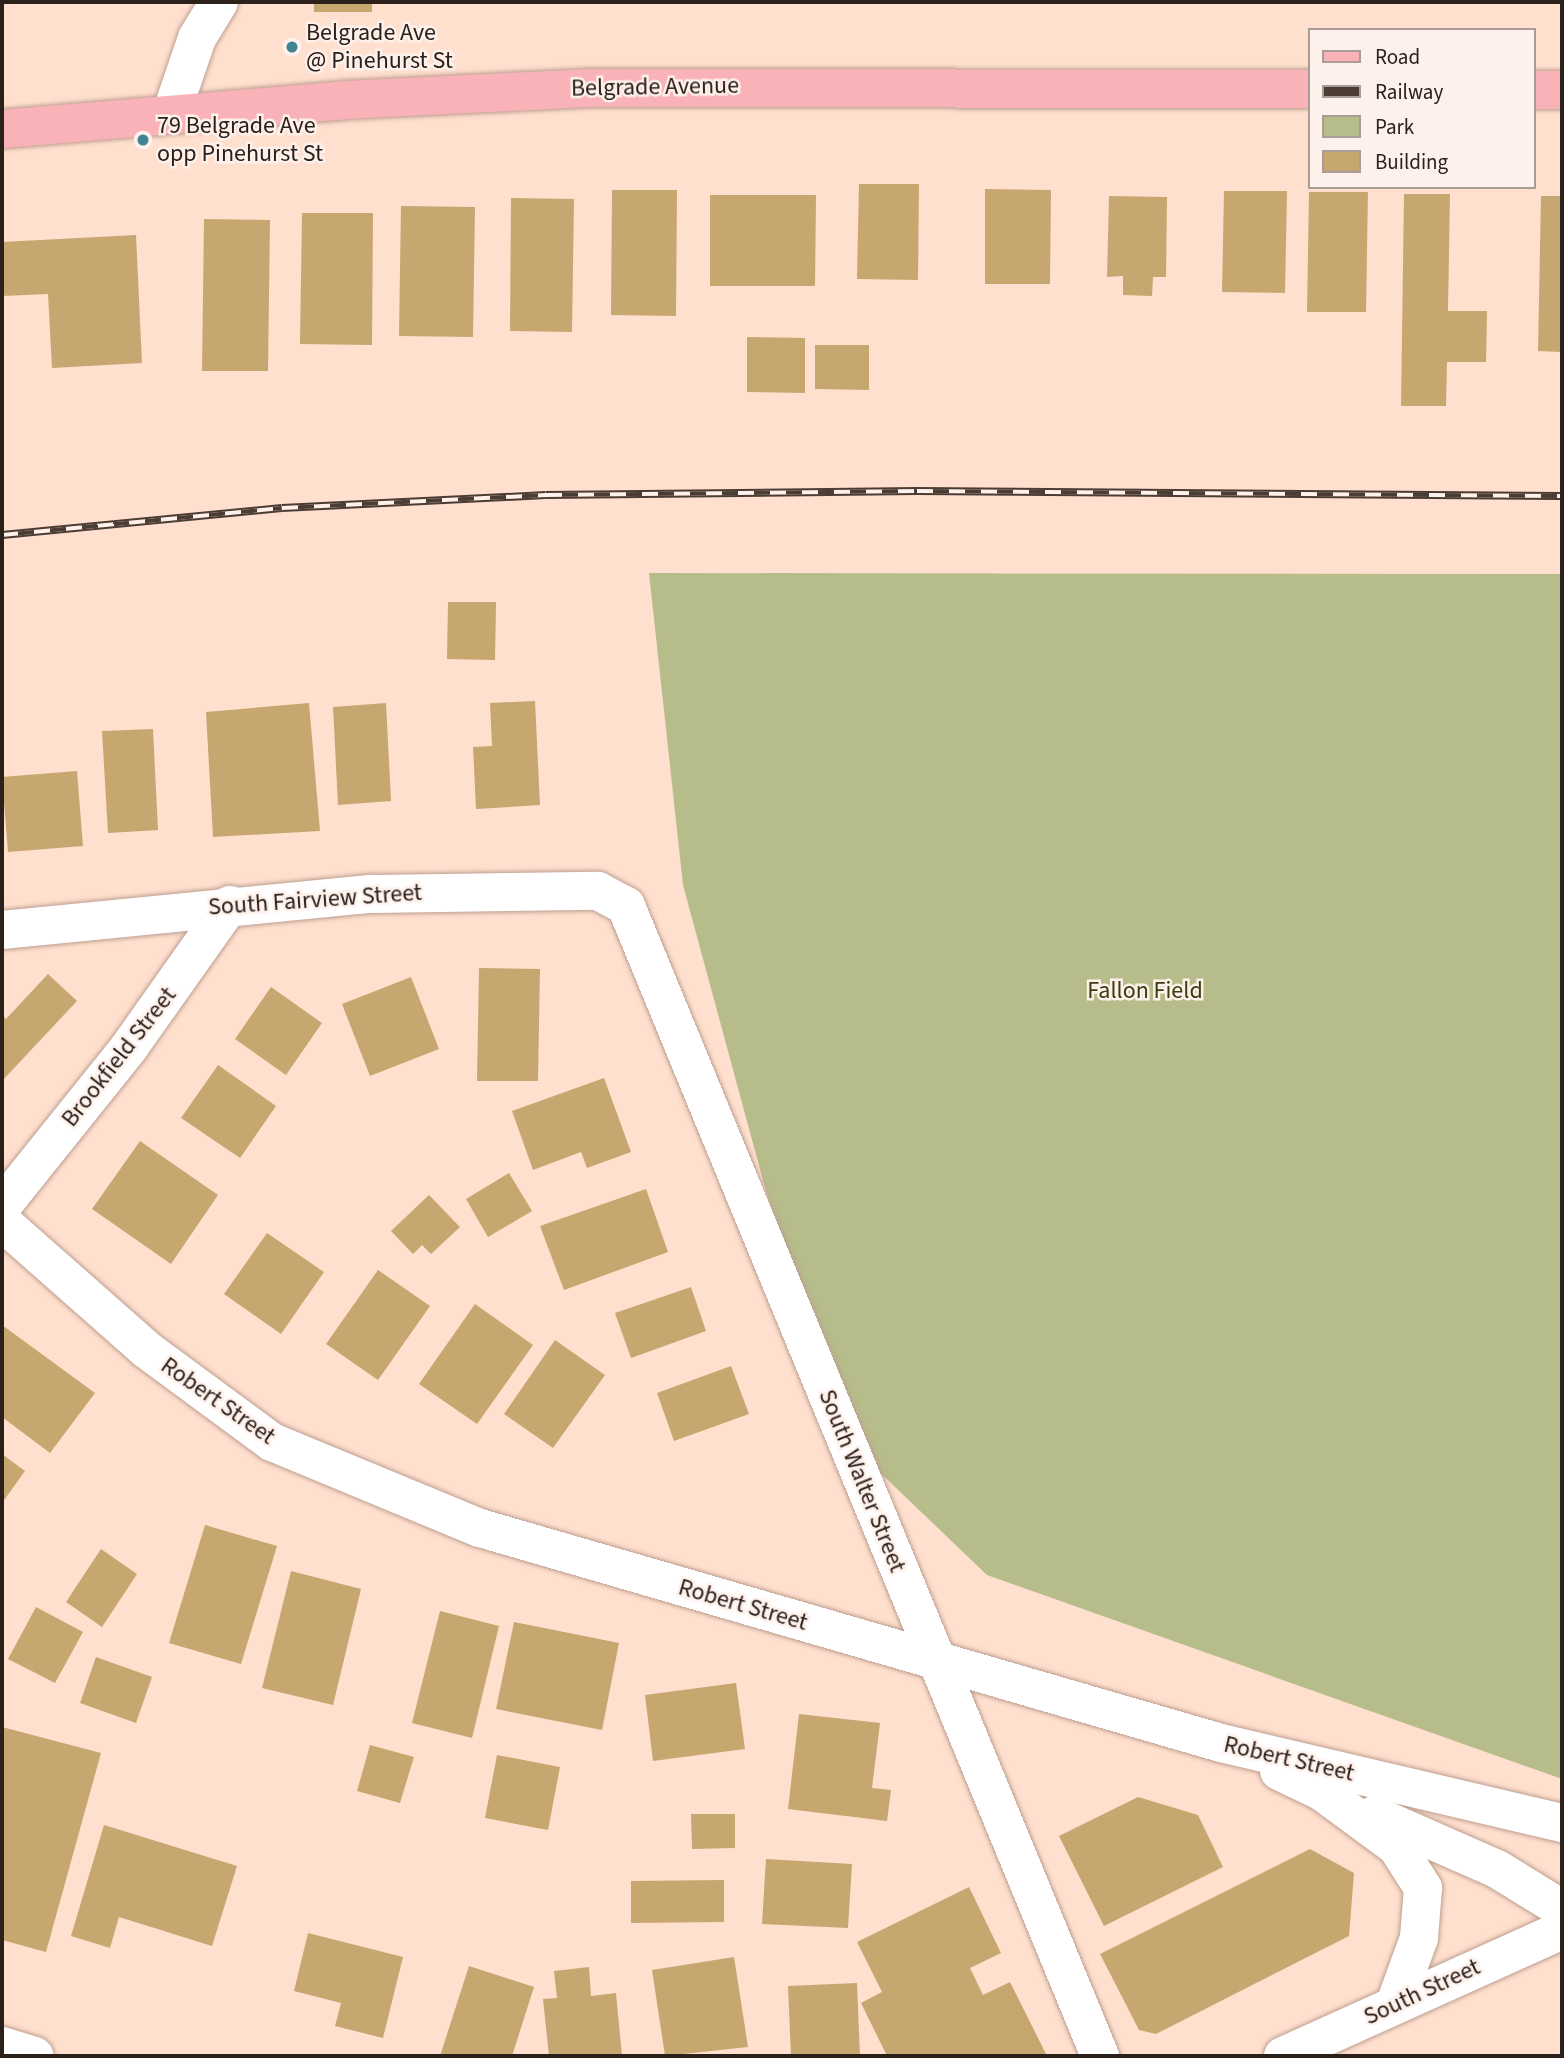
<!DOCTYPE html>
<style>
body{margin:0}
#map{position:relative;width:1564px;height:2058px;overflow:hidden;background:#ffdfce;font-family:"Source Sans 3",sans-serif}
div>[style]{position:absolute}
.green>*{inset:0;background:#b7bc8b}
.building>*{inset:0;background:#c7a770}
.roads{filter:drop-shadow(0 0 2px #be9f90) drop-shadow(0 0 2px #be9f90)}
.street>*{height:38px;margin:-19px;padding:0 19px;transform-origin:19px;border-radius:19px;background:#fff}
.secondary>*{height:38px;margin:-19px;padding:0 19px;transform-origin:19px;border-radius:19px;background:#fff}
.primary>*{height:38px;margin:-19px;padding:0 19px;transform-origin:19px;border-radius:19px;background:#f9b2b8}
.rail>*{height:8px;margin-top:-4px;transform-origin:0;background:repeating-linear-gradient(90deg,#fef0ea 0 16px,#4b3c34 0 32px);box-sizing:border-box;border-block:2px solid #4b3c34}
.dots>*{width:19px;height:19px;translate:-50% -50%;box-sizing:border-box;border:4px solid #fef0ea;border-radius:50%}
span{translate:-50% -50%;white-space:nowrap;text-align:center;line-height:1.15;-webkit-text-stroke:5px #fef0ea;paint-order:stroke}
.poi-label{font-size:24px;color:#2c201a}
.left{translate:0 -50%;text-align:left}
.street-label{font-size:24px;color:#2c201a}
.park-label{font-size:24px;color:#393c0d}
.frame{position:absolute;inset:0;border:4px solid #2c201a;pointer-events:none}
.legend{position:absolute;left:1308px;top:28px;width:228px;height:161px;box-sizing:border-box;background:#fef0ea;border:2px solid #aa9d97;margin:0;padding:9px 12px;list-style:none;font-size:21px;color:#2c201a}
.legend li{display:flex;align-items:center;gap:14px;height:35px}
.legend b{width:35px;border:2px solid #aa9d97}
</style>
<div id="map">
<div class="green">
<i style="clip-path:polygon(649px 573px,1562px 574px,1562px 1779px,987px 1575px,848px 1442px,764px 1184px,683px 885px)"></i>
</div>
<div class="building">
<i style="clip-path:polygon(314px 2px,372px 2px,372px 12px,314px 12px)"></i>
<i style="clip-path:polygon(859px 184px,919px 184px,918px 280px,857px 279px)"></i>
<i style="clip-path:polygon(985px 189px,1051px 190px,1050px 284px,985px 284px)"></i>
<i style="clip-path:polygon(612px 190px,677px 190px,676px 316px,611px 315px)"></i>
<i style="clip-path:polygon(1224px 191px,1287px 191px,1285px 293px,1222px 292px)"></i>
<i style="clip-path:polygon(1309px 192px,1368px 192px,1366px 312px,1307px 312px)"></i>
<i style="clip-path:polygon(1404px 194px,1450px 194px,1448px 311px,1487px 311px,1486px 362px,1447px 362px,1446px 406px,1401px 406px)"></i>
<i style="clip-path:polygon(710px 195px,816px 195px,815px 286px,710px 286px)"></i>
<i style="clip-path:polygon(1109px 196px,1167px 197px,1166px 277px,1153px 277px,1152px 296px,1123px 295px,1123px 276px,1107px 277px)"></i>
<i style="clip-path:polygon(1541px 196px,1562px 196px,1562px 352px,1538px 351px)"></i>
<i style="clip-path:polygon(511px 198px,574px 199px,572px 332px,510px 331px)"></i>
<i style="clip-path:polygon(401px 206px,475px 207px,473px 337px,399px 336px)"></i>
<i style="clip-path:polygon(302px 213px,373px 213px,372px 345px,300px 344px)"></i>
<i style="clip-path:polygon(204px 219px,270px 220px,268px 371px,202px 371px)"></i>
<i style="clip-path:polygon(136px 235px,142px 363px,52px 368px,48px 294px,2px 296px,2px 242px)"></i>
<i style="clip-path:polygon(747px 337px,805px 338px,805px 393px,747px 392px)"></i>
<i style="clip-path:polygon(815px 345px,869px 345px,869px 390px,815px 389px)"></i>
<i style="clip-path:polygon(448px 602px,496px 602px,495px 660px,447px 659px)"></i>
<i style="clip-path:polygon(535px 701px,540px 805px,476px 809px,473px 747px,492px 746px,490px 703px)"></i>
<i style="clip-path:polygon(309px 703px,320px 831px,213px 837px,206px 712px)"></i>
<i style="clip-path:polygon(386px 703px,391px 801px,338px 805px,333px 707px)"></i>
<i style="clip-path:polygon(153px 729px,158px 830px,108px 833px,102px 731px)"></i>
<i style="clip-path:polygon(77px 771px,83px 846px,8px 852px,2px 777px)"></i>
<i style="clip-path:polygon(479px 968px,540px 969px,538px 1081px,477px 1081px)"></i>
<i style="clip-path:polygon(48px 974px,77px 1001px,2px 1081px,2px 1015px,6px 1019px)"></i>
<i style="clip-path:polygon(411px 977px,439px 1049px,370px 1076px,342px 1004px)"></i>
<i style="clip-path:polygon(271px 987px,322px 1023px,286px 1075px,235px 1039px)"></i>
<i style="clip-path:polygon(218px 1065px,276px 1106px,240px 1158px,181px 1118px)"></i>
<i style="clip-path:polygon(604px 1078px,631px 1152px,587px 1168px,581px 1152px,533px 1170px,512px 1111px)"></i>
<i style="clip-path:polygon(140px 1141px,218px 1195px,171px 1264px,92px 1209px)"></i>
<i style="clip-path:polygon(509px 1173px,532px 1211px,488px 1237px,466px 1199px)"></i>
<i style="clip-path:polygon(646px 1189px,668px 1252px,564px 1290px,540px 1226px)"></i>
<i style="clip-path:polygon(429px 1195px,460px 1227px,431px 1254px,422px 1245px,413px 1254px,391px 1231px)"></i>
<i style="clip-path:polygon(267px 1233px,324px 1272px,281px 1334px,224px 1294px)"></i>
<i style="clip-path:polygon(378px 1270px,430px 1306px,378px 1380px,326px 1344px)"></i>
<i style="clip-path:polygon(691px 1287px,706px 1331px,631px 1358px,615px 1313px)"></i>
<i style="clip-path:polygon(475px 1304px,533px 1345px,477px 1424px,419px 1384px)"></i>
<i style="clip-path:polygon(2px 1325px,95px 1393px,50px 1453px,2px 1417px)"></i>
<i style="clip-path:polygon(555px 1340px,605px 1375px,553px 1448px,504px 1414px)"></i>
<i style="clip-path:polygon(731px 1366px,749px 1414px,674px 1441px,657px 1393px)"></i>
<i style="clip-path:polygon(2px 1454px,25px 1471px,2px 1503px)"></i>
<i style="clip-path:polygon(205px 1525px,277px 1546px,241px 1664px,169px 1643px)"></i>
<i style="clip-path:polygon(101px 1549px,137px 1574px,102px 1627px,66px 1602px)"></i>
<i style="clip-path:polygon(291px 1571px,361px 1589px,333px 1705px,262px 1688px)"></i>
<i style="clip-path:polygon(36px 1607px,83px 1632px,55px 1683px,8px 1659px)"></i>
<i style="clip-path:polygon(440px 1611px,499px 1626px,472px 1738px,412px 1723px)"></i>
<i style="clip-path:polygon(514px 1622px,619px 1643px,602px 1730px,496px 1709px)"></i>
<i style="clip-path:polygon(96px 1657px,152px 1677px,136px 1723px,80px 1703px)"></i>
<i style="clip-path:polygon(736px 1683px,745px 1749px,653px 1761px,645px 1695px)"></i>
<i style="clip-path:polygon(799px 1714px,880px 1723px,872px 1788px,891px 1790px,887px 1821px,788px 1809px)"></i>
<i style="clip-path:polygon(2px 1727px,101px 1753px,46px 1952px,2px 1940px)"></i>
<i style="clip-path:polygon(370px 1745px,414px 1757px,400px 1803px,357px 1791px)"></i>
<i style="clip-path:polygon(497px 1755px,560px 1767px,548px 1830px,485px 1818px)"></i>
<i style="clip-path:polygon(1138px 1797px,1198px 1815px,1223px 1867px,1104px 1926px,1059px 1836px)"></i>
<i style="clip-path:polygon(691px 1814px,735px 1814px,735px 1848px,692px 1849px)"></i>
<i style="clip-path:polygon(104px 1825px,237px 1866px,212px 1946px,119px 1917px,110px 1948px,71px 1936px)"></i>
<i style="clip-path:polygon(1310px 1849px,1354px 1873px,1349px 1936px,1156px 2034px,1139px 2030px,1100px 1954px)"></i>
<i style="clip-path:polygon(766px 1859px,852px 1864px,848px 1928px,762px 1924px)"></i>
<i style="clip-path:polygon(724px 1880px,724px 1922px,631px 1923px,631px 1881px)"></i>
<i style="clip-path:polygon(969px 1887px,1001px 1953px,970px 1968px,983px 1995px,1010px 1982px,1047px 2056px,887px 2056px,861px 2003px,882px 1992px,857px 1942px)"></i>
<i style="clip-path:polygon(308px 1933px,403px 1957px,383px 2038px,335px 2026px,341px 2003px,294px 1991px)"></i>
<i style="clip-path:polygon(734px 1957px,748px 2047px,665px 2056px,652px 1970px)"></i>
<i style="clip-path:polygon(469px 1966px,534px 1987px,512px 2056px,440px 2056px)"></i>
<i style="clip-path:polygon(589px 1967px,591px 1996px,616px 1993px,622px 2056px,549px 2056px,543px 1999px,557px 1998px,554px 1971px)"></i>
<i style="clip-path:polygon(857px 1983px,860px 2056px,791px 2056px,788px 1986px)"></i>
</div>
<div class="roads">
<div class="street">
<i style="left:171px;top:114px;width:80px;rotate:-71.1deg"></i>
<i style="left:197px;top:38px;width:42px;rotate:-58.6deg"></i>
<i style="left:2px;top:930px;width:372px;rotate:-5.6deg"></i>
<i style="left:372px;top:894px;width:226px;rotate:-0.8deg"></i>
<i style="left:598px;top:891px;width:32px;rotate:28deg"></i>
<i style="left:626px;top:906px;width:1244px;rotate:67.6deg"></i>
<i style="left:2px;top:1206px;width:205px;rotate:-51.3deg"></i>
<i style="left:130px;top:1046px;width:173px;rotate:-54.7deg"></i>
<i style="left:2px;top:2046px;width:34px;rotate:17deg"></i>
</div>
<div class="secondary">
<i style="left:2px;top:1222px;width:193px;rotate:41.4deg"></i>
<i style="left:147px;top:1350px;width:155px;rotate:36.4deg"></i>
<i style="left:272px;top:1442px;width:225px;rotate:22.5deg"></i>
<i style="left:480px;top:1528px;width:772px;rotate:16.18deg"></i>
<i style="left:1221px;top:1743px;width:350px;rotate:13.2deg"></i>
<i style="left:1279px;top:1771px;width:47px;rotate:25.5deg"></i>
<i style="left:1321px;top:1791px;width:94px;rotate:36.4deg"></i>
<i style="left:1397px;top:1847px;width:49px;rotate:57.6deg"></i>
<i style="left:1423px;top:1888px;width:50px;rotate:94.6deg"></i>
<i style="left:1419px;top:1938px;width:70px;rotate:110deg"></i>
<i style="left:1374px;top:1815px;width:134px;rotate:23.7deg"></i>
<i style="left:1497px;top:1869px;width:76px;rotate:31.6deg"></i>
<i style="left:1283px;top:2056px;width:306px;rotate:-24.3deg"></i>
</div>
<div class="primary">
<i style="left:1534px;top:90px;width:28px"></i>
<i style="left:2px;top:129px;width:344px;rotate:-4.8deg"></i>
<i style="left:345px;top:100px;width:243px;rotate:-2.8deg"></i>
<i style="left:588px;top:88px;width:722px;rotate:0.08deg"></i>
</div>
</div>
<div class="rail">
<i style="left:2px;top:535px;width:281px;rotate:-5.5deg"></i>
<i style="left:282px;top:508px;width:264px;rotate:-2.8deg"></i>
<i style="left:546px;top:495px;width:371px;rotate:-0.6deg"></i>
<i style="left:917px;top:491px;width:645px;rotate:0.44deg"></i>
</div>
<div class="dots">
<i style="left:292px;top:47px;background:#3f8591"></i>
<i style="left:143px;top:140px;background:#3f8591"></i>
</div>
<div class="poi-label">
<span class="left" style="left:306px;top:47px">Belgrade Ave<br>@ Pinehurst St</span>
<span class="left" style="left:157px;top:140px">79 Belgrade Ave<br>opp Pinehurst St</span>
</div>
<div class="street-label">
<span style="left:655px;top:87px;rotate:-1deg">Belgrade Avenue</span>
<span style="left:315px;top:900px;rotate:-4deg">South Fairview Street</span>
<span style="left:119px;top:1057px;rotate:-52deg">Brookfield Street</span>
<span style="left:218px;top:1401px;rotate:35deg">Robert Street</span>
<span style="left:862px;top:1481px;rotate:68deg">South Walter Street</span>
<span style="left:743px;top:1605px;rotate:16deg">Robert Street</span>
<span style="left:1289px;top:1759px;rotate:13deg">Robert Street</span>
<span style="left:1422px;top:1992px;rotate:-25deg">South Street</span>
</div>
<div class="park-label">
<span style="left:1145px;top:991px">Fallon Field</span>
</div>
<div class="frame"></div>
<ul class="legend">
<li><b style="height:9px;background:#f9b2b8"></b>Road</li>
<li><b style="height:9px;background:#4b3c34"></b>Railway</li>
<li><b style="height:19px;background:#b7bc8b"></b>Park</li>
<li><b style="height:19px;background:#c7a770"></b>Building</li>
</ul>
</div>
